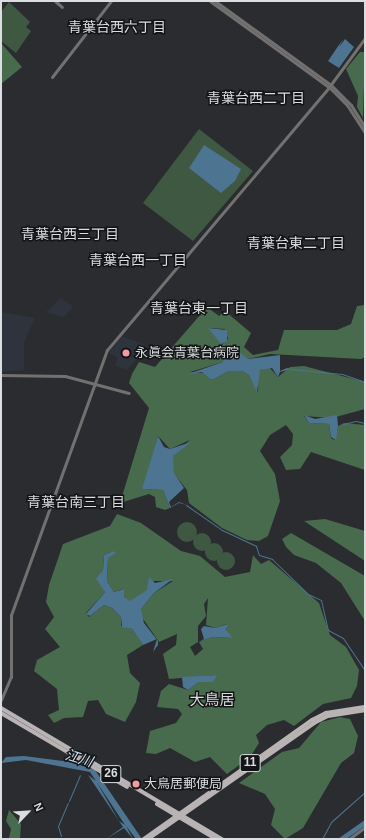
<!DOCTYPE html>
<meta charset="utf-8">
<style>
body{margin:0}
#map{position:relative;width:366px;height:840px;overflow:hidden;background:#2a2c30;font-family:Helvetica,"Noto Sans JP",sans-serif}
div>[style]{position:absolute}
.built>*{inset:0;background:#2e333d}
.green>*{inset:0;background:#3f5842}
.round{border-radius:50%}
.forest>*{inset:0;background:#486b4d}
.water>*{inset:0;background:#4d7490}
.stream>*{height:1px;margin:-0.5px;padding:0 0.5px;transform-origin:0.5px;border-radius:0.5px;background:#4d7490}
.river>*{height:4.5px;margin:-2.25px;padding:0 2.25px;transform-origin:2.25px;border-radius:2.25px;background:#4d7490}
.minor>*{height:3px;margin:-1.5px;padding:0 1.5px;transform-origin:1.5px;border-radius:1.5px;background:#737070}
.major>*{height:4px;margin:-2px;padding:0 2px;transform-origin:2px;border-radius:2px;background:#bab3b4}
.dots>*{width:11px;height:11px;translate:-50% -50%;box-sizing:border-box;border:2px solid #131416;border-radius:50%}
span{translate:-50% -50%;white-space:nowrap;text-align:center;line-height:1.15;-webkit-text-stroke:3px #131416;paint-order:stroke}
.shield-label span{padding:1px 3px;background:#131416;border:1px solid;border-radius:3px;-webkit-text-stroke-width:0}
.shield-label{font-size:12px;color:#dbdde0;font-weight:700}
.poi-label{font-size:13px;color:#dbdde0}
.left{translate:0 -50%;text-align:left}
.neighbourhood-label{font-size:14px;color:#dbdde0}
.water-label{font-size:14px;color:#cae3f6;font-style:italic}
.quarter-label{font-size:15px;color:#dbdde0}
.frame{position:absolute;inset:0;border:2px solid #dbdde0;pointer-events:none}
.north{position:absolute;left:8px;top:792px;width:40px;height:40px;-webkit-text-stroke:3px #131416;paint-order:stroke;rotate:65deg;font-size:11px;font-weight:700;line-height:16px;text-align:center;color:#dbdde0}
.north::after{content:'';display:block;margin:auto;width:14px;height:18px;background:#dbdde0;clip-path:polygon(50% 0,100% 100%,50% 72%,0 100%)}
</style>
<div id="map">
<div class="built">
<i style="clip-path:polygon(61px 298px,73px 306px,64px 317px,46px 312px)"></i>
<i style="clip-path:polygon(1px 312px,35px 318px,24px 342px,24px 370px,1px 372px)"></i>
<i style="clip-path:polygon(122px 336px,143px 344px,140px 351px,144px 352px,126px 370px,115px 365px,118px 358px,109px 353px)"></i>
</div>
<div class="green">
<i style="clip-path:polygon(9px 2px,30px 22px,26px 27px,31px 31px,16px 53px,1px 41px,1px 12px)"></i>
<i style="clip-path:polygon(199px 129px,253px 171px,193px 241px,143px 203px)"></i>
<i class="round" style="left:177px;top:522px;width:20px;height:20px"></i>
<i class="round" style="left:193px;top:533px;width:18px;height:18px"></i>
<i class="round" style="left:205px;top:543px;width:18px;height:18px"></i>
<i class="round" style="left:217px;top:552px;width:18px;height:18px"></i>
</div>
<div class="forest">
<i style="clip-path:polygon(1px 43px,22px 67px,1px 84px)"></i>
<i style="clip-path:polygon(360px 52px,365px 52px,363px 118px,357px 107px,358px 96px,346px 69px)"></i>
<i style="clip-path:polygon(evenodd,365px 305px,365px 357px,361px 359px,270px 354px,248px 359px,224px 349px,223px 362px,190px 372px,205px 373px,212px 380px,229px 371px,242px 371px,249px 375px,258px 392px,258px 371px,269px 367px,278px 377px,290px 367px,304px 366px,365px 382px,365px 409px,332px 418px,304px 416px,309px 423px,329px 424px,331px 438px,335px 440px,338px 427px,344px 423px,365px 425px,365px 470px,311px 452px,300px 469px,286px 470px,280px 457px,292px 445px,293px 434px,286px 425px,270px 435px,260px 451px,275px 474px,280px 501px,268px 536px,259px 541px,247px 540px,222px 528px,189px 503px,187px 490px,174px 474px,172px 461px,173px 456px,190px 440px,170px 449px,158px 436px,143px 489px,163px 490px,170px 508px,165px 510px,156px 507px,155px 497px,149px 494px,120px 503px,149px 408px,129px 383px,132px 374px,139px 362px,155px 367px,207px 307px,219px 316px,225px 311px,251px 333px,244px 347px,253px 355px,278px 350px,284px 330px,337px 330px,351px 324px,357px 306px,365px 305px,209px 328px,225px 329px,228px 339px,222px 344px,209px 328px)"></i>
<i style="clip-path:polygon(evenodd,117px 514px,141px 523px,181px 551px,200px 556px,225px 577px,250px 572px,253px 555px,261px 564px,269px 560px,319px 603px,330px 635px,346px 647px,359px 670px,357px 686px,351px 698px,323px 704px,294px 726px,284px 720px,267px 725px,256px 735px,259px 743px,250px 757px,227px 774px,210px 757px,195px 762px,170px 748px,156px 754px,146px 753px,150px 731px,176px 723px,182px 714px,178px 709px,157px 707px,161px 691px,169px 684px,188px 690px,199px 682px,213px 682px,216px 675px,169px 679px,163px 654px,176px 645px,177px 634px,159px 642px,141px 616px,141px 609px,154px 593px,173px 581px,152px 581px,146px 592px,130px 602px,124px 597px,123px 589px,114px 592px,107px 581px,108px 558px,113px 551px,104px 555px,103px 570px,98px 578px,105px 592px,86px 613px,89px 617px,104px 605px,112px 608px,121px 617px,121px 626px,132px 629px,143px 645px,127px 655px,130px 673px,140px 683px,136px 702px,125px 722px,106px 714px,98px 700px,88px 701px,83px 717px,64px 718px,54px 723px,48px 715px,59px 710px,57px 689px,34px 671px,37px 660px,60px 647px,45px 629px,54px 617px,46px 602px,49px 585px,63px 544px,110px 526px,117px 514px,208px 598px,206px 625px,215px 628px,227px 624px,226px 632px,233px 638px,212px 637px,199px 642px,203px 649px,195px 656px,190px 647px,198px 642px,198px 626px,206px 616px,204px 604px,208px 598px)"></i>
<i style="clip-path:polygon(325px 519px,365px 531px,365px 561px,304px 521px)"></i>
<i style="clip-path:polygon(291px 533px,365px 576px,365px 621px,341px 583px,316px 563px,294px 555px,286px 547px,282px 539px)"></i>
<i style="clip-path:polygon(340px 717px,350px 719px,358px 736px,354px 753px,341px 763px,303px 828px,285px 839px,271px 825px,275px 809px,265px 794px,239px 783px,282px 752px,299px 748px,321px 722px)"></i>
<i style="clip-path:polygon(9px 810px,21px 824px,20px 839px,9px 838px,11px 829px,6px 821px)"></i>
</div>
<div class="water">
<i style="clip-path:polygon(343px 39px,339px 47px,345px 39px,354px 47px,339px 68px,328px 61px)"></i>
<i style="clip-path:polygon(204px 145px,241px 169px,235px 181px,221px 193px,189px 168px)"></i>
<i style="clip-path:polygon(208px 328px,227px 330px,227px 341px,221px 344px)"></i>
<i style="clip-path:polygon(229px 344px,248px 359px,280px 355px,280px 371px,287px 368px,291px 369px,280px 372px,278px 377px,272px 368px,260px 370px,257px 392px,249px 375px,242px 371px,229px 371px,212px 380px,202px 372px,188px 374px,223px 362px,224px 347px)"></i>
<i style="clip-path:polygon(304px 415px,315px 419px,337px 415px,338px 426px,344px 423px,338px 427px,336px 440px,331px 437px,329px 424px,309px 423px)"></i>
<i style="clip-path:polygon(158px 436px,164px 447px,170px 449px,191px 442px,173px 456px,174px 473px,184px 488px,169px 502px,171px 507px,179px 502px,187px 505px,179px 503px,170px 508px,163px 490px,142px 489px)"></i>
<i style="clip-path:polygon(113px 551px,116px 553px,108px 558px,107px 581px,114px 592px,124px 589px,124px 597px,130px 601px,147px 590px,149px 577px,155px 583px,173px 579px,154px 593px,141px 609px,144px 623px,158px 641px,158px 645px,153px 652px,157px 639px,143px 645px,132px 629px,122px 627px,121px 617px,112px 608px,104px 605px,90px 616px,86px 614px,105px 592px,96px 579px,103px 570px,104px 555px)"></i>
<i style="clip-path:polygon(228px 624px,226px 630px,233px 638px,212px 637px,199px 642px,204px 639px,201px 629px,204px 626px,215px 628px)"></i>
<i style="clip-path:polygon(217px 675px,213px 682px,199px 682px,188px 690px,183px 687px,182px 677px)"></i>
<i style="clip-path:polygon(24px 756px,71px 762px,95px 770px,142px 839px,136px 839px,126px 826px,133px 839px,124px 828px,106px 839px,123px 827px,88px 775px,96px 781px,119px 821px,125px 825px,90px 772px,26px 760px,1px 763px,6px 757px)"></i>
</div>
<div class="stream">
<i style="left:291px;top:369px;width:51px;rotate:5.6deg"></i>
<i style="left:342px;top:374px;width:24px;rotate:19deg"></i>
<i style="left:343px;top:424px;width:13px;rotate:-13deg"></i>
<i style="left:356px;top:421px;width:9px;rotate:13deg"></i>
<i style="left:186px;top:505px;width:44px;rotate:34.8deg"></i>
<i style="left:222px;top:530px;width:38px;rotate:25deg"></i>
<i style="left:256px;top:546px;width:9px;rotate:72deg"></i>
<i style="left:259px;top:555px;width:14px;rotate:17deg"></i>
<i style="left:272px;top:559px;width:50px;rotate:44.2deg"></i>
<i style="left:308px;top:594px;width:14px;rotate:25deg"></i>
<i style="left:321px;top:600px;width:31px;rotate:77deg"></i>
<i style="left:328px;top:630px;width:17px;rotate:28deg"></i>
<i style="left:343px;top:638px;width:40px;rotate:56deg"></i>
<i style="left:69px;top:801px;width:28px;rotate:-67deg"></i>
<i style="left:61px;top:836px;width:10px;rotate:-107deg"></i>
<i style="left:58px;top:826px;width:25px;rotate:-67deg"></i>
<i style="left:62px;top:838px;width:1px;rotate:90deg"></i>
<i style="left:322px;top:839px;width:19px;rotate:-62deg"></i>
<i style="left:331px;top:822px;width:45px;rotate:-41.4deg"></i>
</div>
<div class="river">
<i style="left:341px;top:839px;width:29px;rotate:-35deg"></i>
</div>
<div class="minor">
<i style="left:55px;top:1px;width:9px;rotate:41deg"></i>
<i style="left:210px;top:1px;width:147px;rotate:35.9deg"></i>
<i style="left:329px;top:87px;width:25px;rotate:45deg"></i>
<i style="left:347px;top:105px;width:33px;rotate:57deg"></i>
<i style="left:215px;top:1px;width:143px;rotate:35.9deg"></i>
<i style="left:331px;top:85px;width:28px;rotate:45deg"></i>
<i style="left:351px;top:105px;width:26px;rotate:58deg"></i>
<i style="left:52px;top:77px;width:96px;rotate:-52.2deg"></i>
<i style="left:1px;top:375px;width:64px;rotate:0.9deg"></i>
<i style="left:65px;top:376px;width:66px;rotate:14.9deg"></i>
<i style="left:1px;top:700px;width:25px;rotate:-67deg"></i>
<i style="left:11px;top:677px;width:62px;rotate:-90deg"></i>
<i style="left:11px;top:615px;width:282px;rotate:-70.1deg"></i>
<i style="left:107px;top:350px;width:344px;rotate:-49.8deg"></i>
<i style="left:329px;top:87px;width:61px;rotate:-53.7deg"></i>
<i style="left:349px;top:839px;width:20px;rotate:-37deg"></i>
</div>
<div class="major">
<i style="left:1px;top:708px;width:257px;rotate:30.7deg"></i>
<i style="left:1px;top:713px;width:146px;rotate:30.4deg"></i>
<i style="left:157px;top:804px;width:69px;rotate:30.7deg"></i>
<i style="left:144px;top:839px;width:206px;rotate:-35.3deg"></i>
<i style="left:312px;top:720px;width:16px;rotate:-27deg"></i>
<i style="left:326px;top:713px;width:39px;rotate:-9deg"></i>
<i style="left:148px;top:839px;width:203px;rotate:-34.9deg"></i>
<i style="left:314px;top:723px;width:16px;rotate:-27deg"></i>
<i style="left:328px;top:716px;width:37px;rotate:-9deg"></i>
</div>
<div class="dots">
<i style="left:126px;top:353px;background:#f49aa6"></i>
<i style="left:136px;top:784px;background:#f49aa6"></i>
</div>
<div class="shield-label">
<span style="left:250px;top:763px">11</span>
<span style="left:111px;top:774px">26</span>
</div>
<div class="poi-label">
<span class="left" style="left:135px;top:353px">永眞会青葉台病院</span>
<span class="left" style="left:144px;top:784px">大鳥居郵便局</span>
</div>
<div class="neighbourhood-label">
<span style="left:117px;top:27px">青葉台西六丁目</span>
<span style="left:256px;top:98px">青葉台西二丁目</span>
<span style="left:70px;top:234px">青葉台西三丁目</span>
<span style="left:296px;top:243px">青葉台東二丁目</span>
<span style="left:138px;top:260px">青葉台西一丁目</span>
<span style="left:199px;top:308px">青葉台東一丁目</span>
<span style="left:76px;top:502px">青葉台南三丁目</span>
</div>
<div class="water-label">
<span style="left:79px;top:758px;rotate:17deg">江川</span>
</div>
<div class="quarter-label">
<span style="left:212px;top:700px">大鳥居</span>
</div>
<div class="frame"></div>
<div class="north">N</div>
</div>
